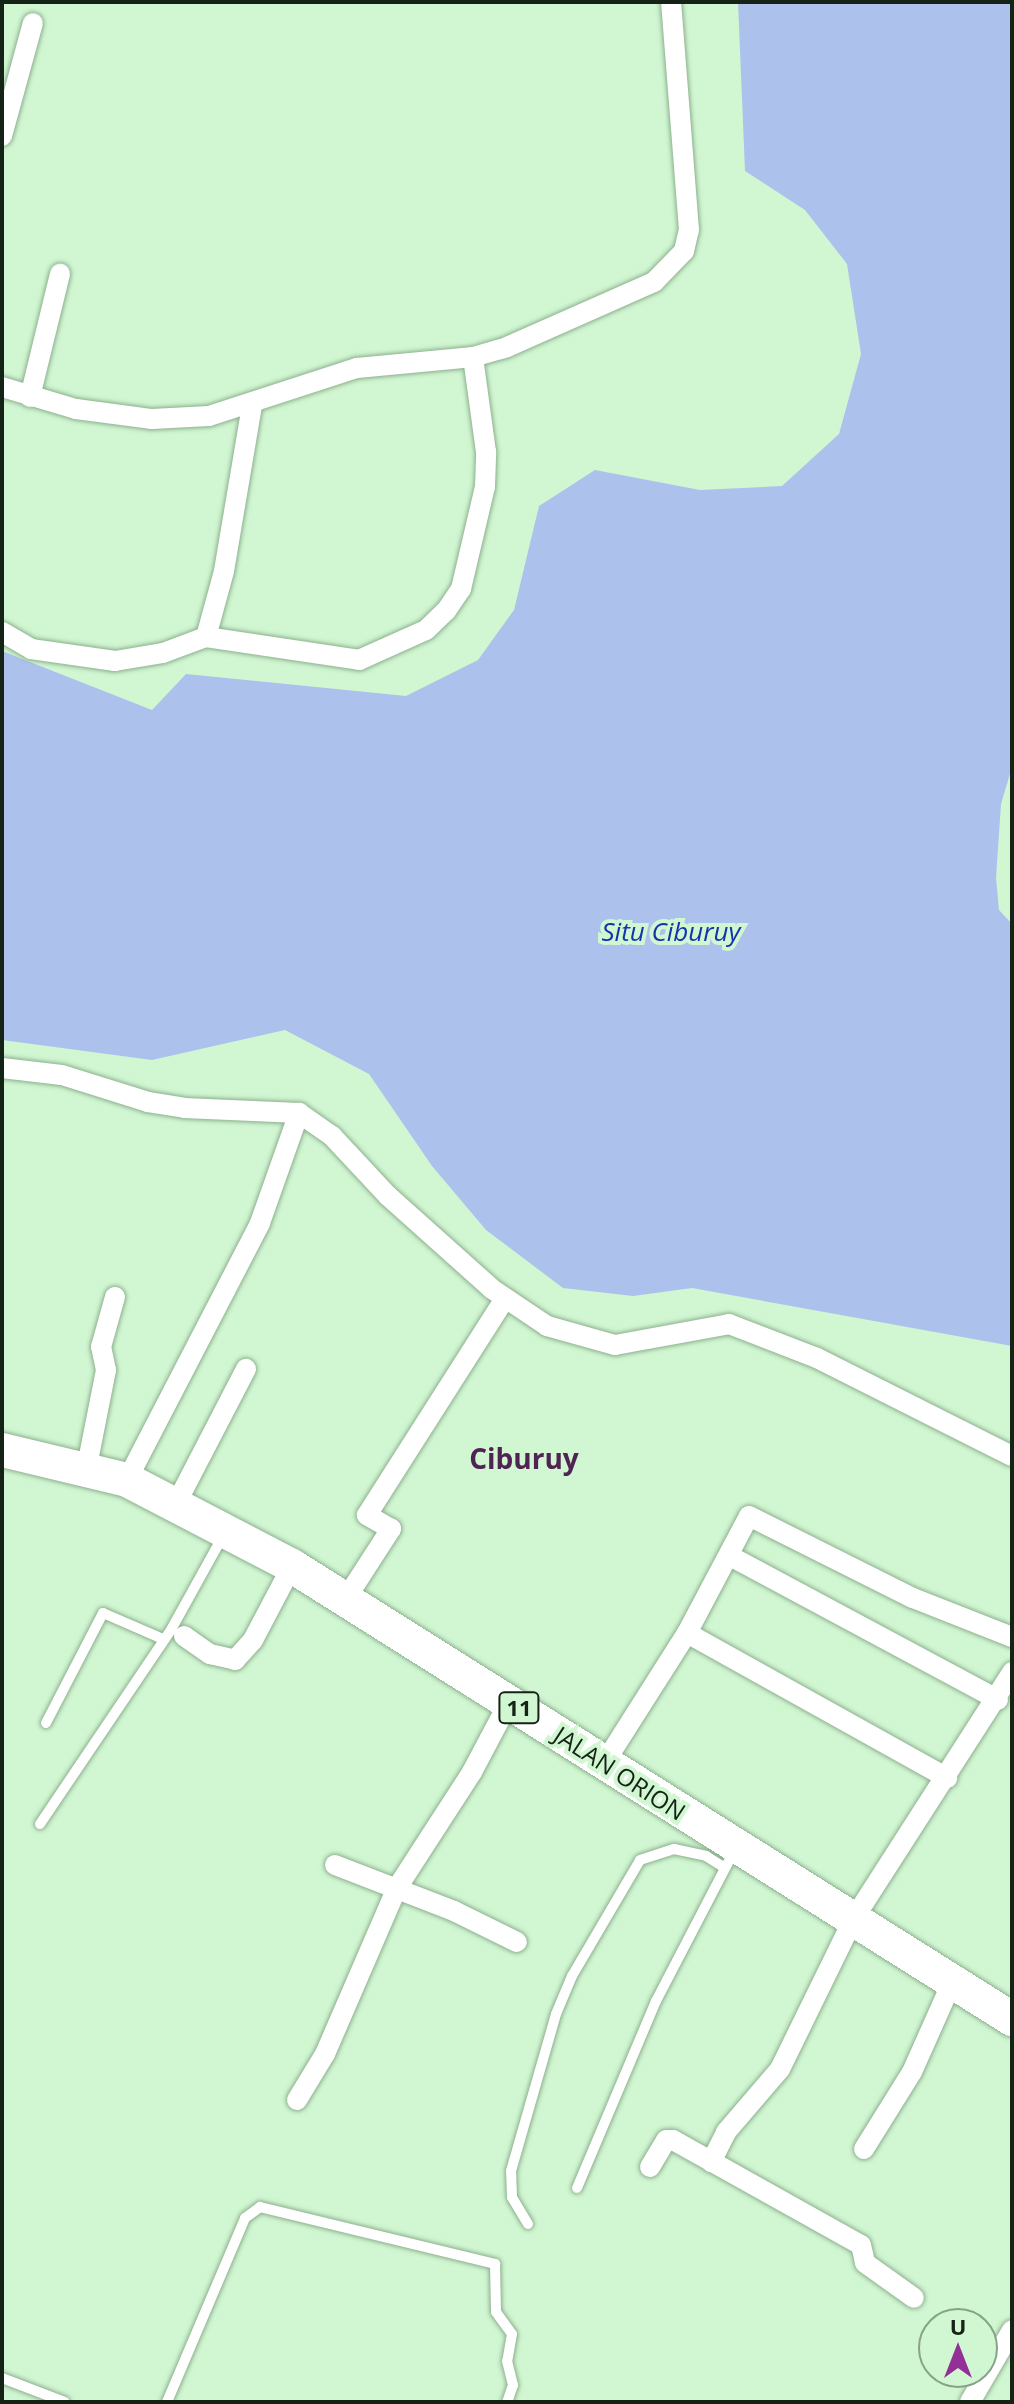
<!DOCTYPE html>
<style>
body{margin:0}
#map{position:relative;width:1014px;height:2404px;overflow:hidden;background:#d1f6d2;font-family:"Open Sans",sans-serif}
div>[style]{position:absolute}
.water>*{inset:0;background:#adc1ed}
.roads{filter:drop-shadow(0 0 2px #8db08e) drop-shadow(0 0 2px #8db08e)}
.lane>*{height:10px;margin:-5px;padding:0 5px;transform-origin:5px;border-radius:5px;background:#fff}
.street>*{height:20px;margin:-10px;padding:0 10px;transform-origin:10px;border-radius:10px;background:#fff}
.highway>*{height:34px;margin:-17px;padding:0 17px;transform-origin:17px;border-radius:17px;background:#fff}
span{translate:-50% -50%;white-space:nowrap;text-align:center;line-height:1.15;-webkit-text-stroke:8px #d1f6d2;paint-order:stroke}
.shield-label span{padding:2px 6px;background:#d1f6d2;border:2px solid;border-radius:6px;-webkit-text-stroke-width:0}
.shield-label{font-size:22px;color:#152316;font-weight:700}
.street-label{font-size:24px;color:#152316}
.water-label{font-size:26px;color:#1534ac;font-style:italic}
.quarter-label{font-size:28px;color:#512254;font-weight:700}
.frame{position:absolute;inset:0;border:4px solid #152316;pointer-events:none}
.north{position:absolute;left:918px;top:2308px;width:80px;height:80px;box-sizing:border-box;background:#d1f6d2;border:2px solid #86a287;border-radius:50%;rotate:0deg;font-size:22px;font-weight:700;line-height:32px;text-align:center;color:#152316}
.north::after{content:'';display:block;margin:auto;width:28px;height:36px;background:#923098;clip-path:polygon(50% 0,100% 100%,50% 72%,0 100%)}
</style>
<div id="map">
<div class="water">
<i style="clip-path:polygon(738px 2px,1012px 2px,1012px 767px,1001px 804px,996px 878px,999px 910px,1012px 924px,1012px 1346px,692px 1288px,633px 1296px,563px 1288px,486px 1230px,432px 1166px,369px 1074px,285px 1030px,152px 1060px,2px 1040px,2px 651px,152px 710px,186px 674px,406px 696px,478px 660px,514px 610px,539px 506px,595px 470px,700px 490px,782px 486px,839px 434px,861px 354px,847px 264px,805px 210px,745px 171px)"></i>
</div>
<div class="roads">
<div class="lane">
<i style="left:46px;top:1723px;width:124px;rotate:-62.6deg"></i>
<i style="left:103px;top:1613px;width:65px;rotate:23.4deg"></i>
<i style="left:40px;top:1824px;width:236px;rotate:-56deg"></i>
<i style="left:172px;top:1628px;width:105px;rotate:-61deg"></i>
<i style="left:577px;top:2188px;width:203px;rotate:-67.1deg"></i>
<i style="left:656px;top:2001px;width:171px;rotate:-62.5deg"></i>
<i style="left:528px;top:2224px;width:31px;rotate:-121deg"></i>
<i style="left:512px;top:2197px;width:26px;rotate:-92deg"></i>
<i style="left:511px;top:2171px;width:163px;rotate:-74deg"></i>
<i style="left:556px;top:2014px;width:41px;rotate:-67.2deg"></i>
<i style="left:572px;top:1976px;width:134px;rotate:-59.6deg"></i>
<i style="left:640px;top:1860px;width:36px;rotate:-18deg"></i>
<i style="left:674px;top:1849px;width:33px;rotate:12deg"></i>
<i style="left:706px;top:1856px;width:22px;rotate:32deg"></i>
<i style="left:2px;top:2378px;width:67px;rotate:20.9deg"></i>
<i style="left:167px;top:2402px;width:200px;rotate:-67deg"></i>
<i style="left:245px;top:2218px;width:19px;rotate:-36deg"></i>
<i style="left:260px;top:2207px;width:242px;rotate:13.6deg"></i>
<i style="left:495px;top:2264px;width:48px;rotate:88.8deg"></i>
<i style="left:496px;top:2312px;width:27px;rotate:54deg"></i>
<i style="left:512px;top:2334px;width:27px;rotate:100deg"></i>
<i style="left:507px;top:2361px;width:25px;rotate:76deg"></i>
<i style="left:513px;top:2385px;width:18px;rotate:109deg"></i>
</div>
<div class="street">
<i style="left:2px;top:136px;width:117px;rotate:-74.7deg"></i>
<i style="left:2px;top:387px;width:77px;rotate:16.6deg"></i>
<i style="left:76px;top:409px;width:77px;rotate:7.5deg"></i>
<i style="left:152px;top:419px;width:57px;rotate:-3deg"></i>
<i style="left:209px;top:416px;width:156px;rotate:-18deg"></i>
<i style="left:357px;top:368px;width:117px;rotate:-5.4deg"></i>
<i style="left:473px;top:357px;width:35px;rotate:-16deg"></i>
<i style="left:507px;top:347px;width:161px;rotate:-23.9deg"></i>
<i style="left:654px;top:282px;width:43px;rotate:-45.9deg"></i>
<i style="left:684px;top:251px;width:22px;rotate:-77deg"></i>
<i style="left:689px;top:230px;width:229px;rotate:-94.5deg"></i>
<i style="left:30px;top:397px;width:127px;rotate:-76.3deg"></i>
<i style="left:2px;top:632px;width:34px;rotate:30deg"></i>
<i style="left:31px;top:649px;width:85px;rotate:8.1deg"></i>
<i style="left:115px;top:661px;width:49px;rotate:-9.5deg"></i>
<i style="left:163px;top:653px;width:46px;rotate:-20.4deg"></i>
<i style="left:206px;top:637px;width:68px;rotate:-74.7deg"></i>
<i style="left:224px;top:571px;width:168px;rotate:-80.4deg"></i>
<i style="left:206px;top:637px;width:155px;rotate:8.5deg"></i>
<i style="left:359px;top:660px;width:73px;rotate:-24.1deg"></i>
<i style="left:426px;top:630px;width:28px;rotate:-44deg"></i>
<i style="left:446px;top:611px;width:27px;rotate:-56deg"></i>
<i style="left:461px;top:589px;width:105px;rotate:-76.8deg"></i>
<i style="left:485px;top:487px;width:35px;rotate:-88deg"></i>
<i style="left:486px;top:452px;width:96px;rotate:-97.8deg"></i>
<i style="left:2px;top:1068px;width:60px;rotate:6.7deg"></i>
<i style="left:62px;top:1075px;width:90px;rotate:17.4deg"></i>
<i style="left:148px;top:1102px;width:36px;rotate:9deg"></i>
<i style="left:184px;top:1108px;width:115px;rotate:2.5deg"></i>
<i style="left:299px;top:1113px;width:40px;rotate:34.9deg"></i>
<i style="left:332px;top:1136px;width:81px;rotate:47deg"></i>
<i style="left:387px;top:1195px;width:141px;rotate:41.8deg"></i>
<i style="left:492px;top:1289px;width:66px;rotate:33.9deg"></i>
<i style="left:547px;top:1326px;width:71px;rotate:15.6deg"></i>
<i style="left:615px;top:1345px;width:116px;rotate:-10.4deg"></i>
<i style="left:729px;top:1324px;width:94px;rotate:21.1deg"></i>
<i style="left:817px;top:1358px;width:218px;rotate:26.7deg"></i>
<i style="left:87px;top:1466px;width:98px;rotate:-78.8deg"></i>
<i style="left:106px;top:1370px;width:24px;rotate:-102deg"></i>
<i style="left:101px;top:1347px;width:52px;rotate:-74.4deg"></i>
<i style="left:127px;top:1480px;width:289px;rotate:-62.6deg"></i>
<i style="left:260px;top:1223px;width:117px;rotate:-70.5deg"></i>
<i style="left:177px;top:1502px;width:150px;rotate:-62.6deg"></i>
<i style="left:730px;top:1556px;width:304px;rotate:28.2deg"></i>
<i style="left:345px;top:1600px;width:85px;rotate:-57.1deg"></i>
<i style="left:391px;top:1529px;width:28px;rotate:-150deg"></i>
<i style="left:367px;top:1515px;width:257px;rotate:-57.5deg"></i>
<i style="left:687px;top:1633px;width:298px;rotate:29.1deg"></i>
<i style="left:184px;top:1636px;width:32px;rotate:35deg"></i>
<i style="left:210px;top:1654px;width:26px;rotate:13deg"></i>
<i style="left:235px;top:1660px;width:27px;rotate:-48deg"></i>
<i style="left:253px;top:1640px;width:84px;rotate:-62.2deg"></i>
<i style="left:605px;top:1762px;width:153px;rotate:-57.6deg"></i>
<i style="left:687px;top:1633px;width:132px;rotate:-62.1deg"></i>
<i style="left:749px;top:1516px;width:183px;rotate:26.6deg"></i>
<i style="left:913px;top:1598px;width:106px;rotate:21.5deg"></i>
<i style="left:335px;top:1865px;width:128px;rotate:21.1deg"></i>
<i style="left:454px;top:1911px;width:70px;rotate:26.2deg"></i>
<i style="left:297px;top:2100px;width:54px;rotate:-58.7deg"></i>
<i style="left:325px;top:2054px;width:181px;rotate:-66.6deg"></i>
<i style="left:397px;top:1888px;width:138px;rotate:-57.1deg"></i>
<i style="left:472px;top:1772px;width:79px;rotate:-62.1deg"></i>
<i style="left:864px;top:2149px;width:91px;rotate:-58.1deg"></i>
<i style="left:912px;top:2072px;width:98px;rotate:-66deg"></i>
<i style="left:711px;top:2162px;width:34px;rotate:-63deg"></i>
<i style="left:726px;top:2132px;width:83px;rotate:-49.4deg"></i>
<i style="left:780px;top:2069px;width:166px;rotate:-63.9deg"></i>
<i style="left:853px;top:1920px;width:295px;rotate:-57.3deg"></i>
<i style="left:650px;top:2167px;width:31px;rotate:-59deg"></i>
<i style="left:666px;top:2140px;width:7px"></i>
<i style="left:673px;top:2140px;width:215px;rotate:29.2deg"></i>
<i style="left:861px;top:2245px;width:18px;rotate:77deg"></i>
<i style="left:865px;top:2263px;width:60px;rotate:35.5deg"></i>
<i style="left:970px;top:2402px;width:83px;rotate:-59.7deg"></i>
</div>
<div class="highway">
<i style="left:2px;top:1450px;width:129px;rotate:13.5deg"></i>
<i style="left:127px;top:1480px;width:186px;rotate:27.5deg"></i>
<i style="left:292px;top:1566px;width:851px;rotate:32.18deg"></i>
</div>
</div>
<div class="shield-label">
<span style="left:519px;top:1708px">11</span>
</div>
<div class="street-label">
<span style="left:620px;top:1773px;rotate:33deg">JALAN ORION</span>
</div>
<div class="water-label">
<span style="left:671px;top:932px">Situ Ciburuy</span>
</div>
<div class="quarter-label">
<span style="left:524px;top:1458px">Ciburuy</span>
</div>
<div class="frame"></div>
<div class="north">U</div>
</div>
